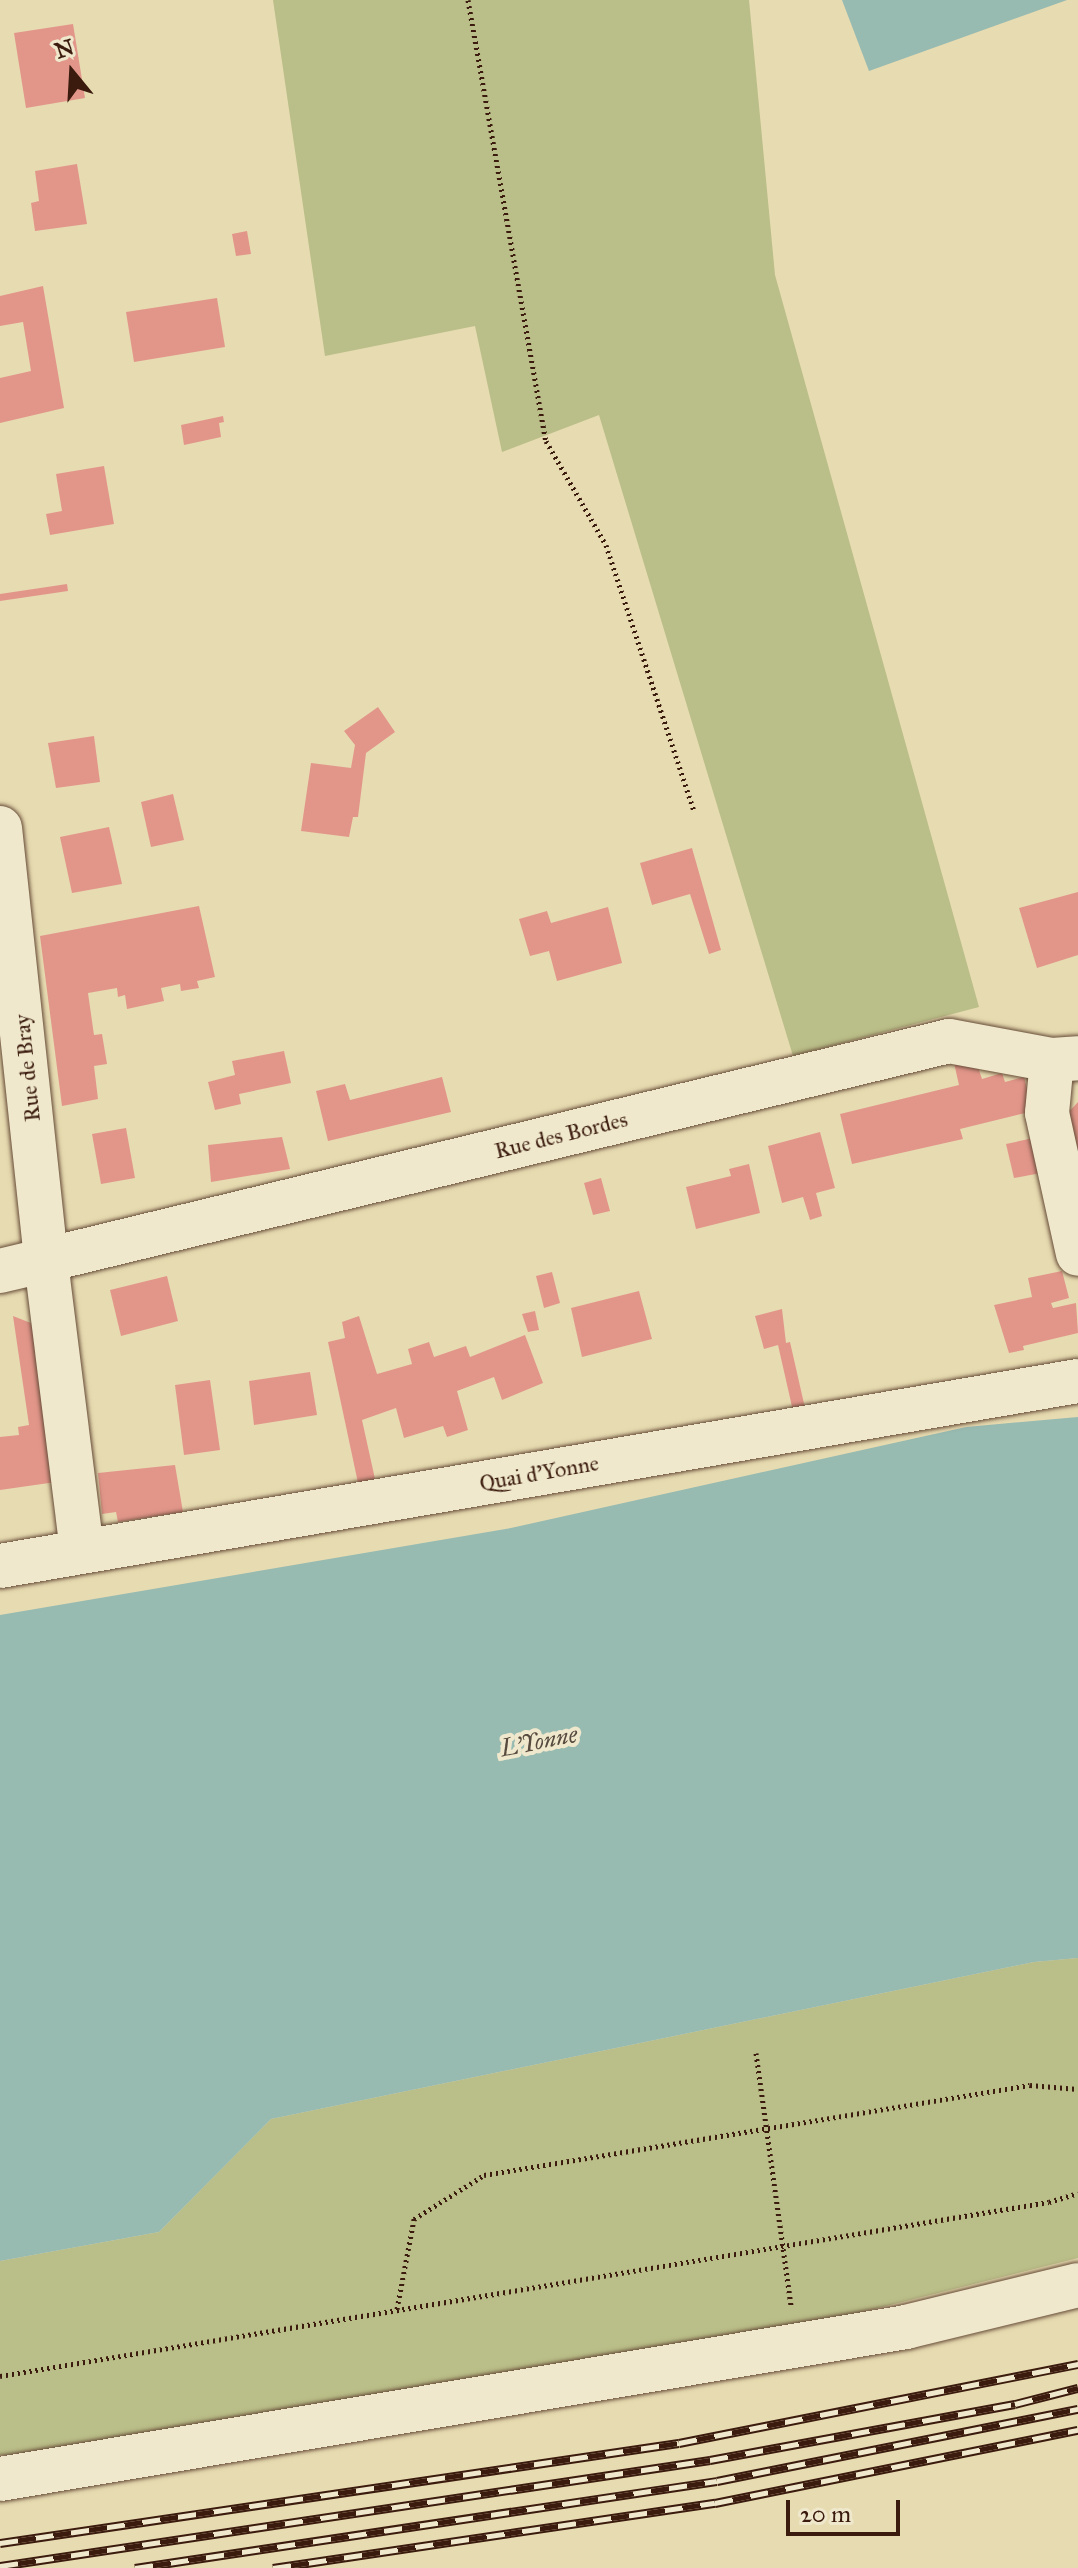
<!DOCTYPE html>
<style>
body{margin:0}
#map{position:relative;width:1078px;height:2568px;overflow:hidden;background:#e7dbb1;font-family:"IM FELL Great Primer",serif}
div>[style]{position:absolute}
.green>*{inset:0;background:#babe88}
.water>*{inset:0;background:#97bab1}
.building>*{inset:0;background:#e2968a}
.path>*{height:5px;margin-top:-2.5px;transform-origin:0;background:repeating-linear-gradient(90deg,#3b1b0e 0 2px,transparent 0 6px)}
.roads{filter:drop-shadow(0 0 2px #664b37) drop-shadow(0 0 2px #664b37)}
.street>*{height:44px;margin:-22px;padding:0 22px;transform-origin:22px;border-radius:22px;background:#efe8cc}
.secondary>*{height:44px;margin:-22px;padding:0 22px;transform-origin:22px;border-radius:22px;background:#efe8cc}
.rail>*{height:9px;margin-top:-4.5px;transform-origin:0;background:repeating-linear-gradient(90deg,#efe8cc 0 18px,#3b1b0e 0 36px);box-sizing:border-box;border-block:2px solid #3b1b0e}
span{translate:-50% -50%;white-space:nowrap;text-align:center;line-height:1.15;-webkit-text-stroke:8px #efe8cc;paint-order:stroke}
.street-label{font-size:22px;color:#3b1b0e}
.water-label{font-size:24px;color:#574b3f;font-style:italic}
.north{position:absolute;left:32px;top:32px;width:80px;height:80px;-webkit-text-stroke:6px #efe8cc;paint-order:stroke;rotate:342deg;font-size:22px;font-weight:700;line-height:32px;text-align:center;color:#3b1b0e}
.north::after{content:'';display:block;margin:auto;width:28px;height:36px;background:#3b1b0e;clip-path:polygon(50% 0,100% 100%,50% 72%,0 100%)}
.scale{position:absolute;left:786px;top:2500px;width:114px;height:36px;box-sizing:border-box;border:4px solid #3b1b0e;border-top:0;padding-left:10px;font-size:24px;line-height:28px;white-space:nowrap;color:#3b1b0e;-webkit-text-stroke:6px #efe8cc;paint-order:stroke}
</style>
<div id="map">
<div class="green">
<i style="clip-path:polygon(273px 0,749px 0,775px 275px,979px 1007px,793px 1056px,599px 415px,502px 452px,475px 326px,325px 356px)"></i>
<i style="clip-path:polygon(1078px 1958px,1078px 2258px,834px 2319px,26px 2455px,0 2455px,0 2261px,159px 2232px,271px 2119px,1034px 1962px)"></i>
</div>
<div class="water">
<i style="clip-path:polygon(842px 0,1067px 0,869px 71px)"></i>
<i style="clip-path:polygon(1078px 1417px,1078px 1958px,1034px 1962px,271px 2119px,159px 2232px,0 2261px,0 1615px,511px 1528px,966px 1427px)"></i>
</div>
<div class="building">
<i style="clip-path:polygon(73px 24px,85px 98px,26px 108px,14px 33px)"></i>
<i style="clip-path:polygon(77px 164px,87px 224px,35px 231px,31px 203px,39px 201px,35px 171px)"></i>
<i style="clip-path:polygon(247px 231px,251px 254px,236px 256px,232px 234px)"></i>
<i style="clip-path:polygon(43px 286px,64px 408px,0 423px,0 378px,31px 371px,23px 322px,0 326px,0 296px)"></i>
<i style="clip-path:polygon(217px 298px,225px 347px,134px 362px,126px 312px)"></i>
<i style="clip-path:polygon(223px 416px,224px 422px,219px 423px,221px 437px,184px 445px,181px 425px)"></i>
<i style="clip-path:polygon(104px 466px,114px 524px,50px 535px,46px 514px,62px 511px,56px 474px)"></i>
<i style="clip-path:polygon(67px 584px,68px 591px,0 601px,0 594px)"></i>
<i style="clip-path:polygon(378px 707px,395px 732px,366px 753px,358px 817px,353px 817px,349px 837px,301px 831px,311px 763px,351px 768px,355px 745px,344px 731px)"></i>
<i style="clip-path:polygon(94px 736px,100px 782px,56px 788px,48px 743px)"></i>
<i style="clip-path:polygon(173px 794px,184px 840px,151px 847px,141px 802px)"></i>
<i style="clip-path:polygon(109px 827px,122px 884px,72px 893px,60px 837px)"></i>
<i style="clip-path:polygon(692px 848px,721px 950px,709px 954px,690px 894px,652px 905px,640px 863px)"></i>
<i style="clip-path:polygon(1078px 892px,1078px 955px,1037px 968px,1019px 908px)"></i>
<i style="clip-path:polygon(199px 906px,215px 977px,197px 981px,199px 988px,181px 991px,180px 984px,161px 988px,164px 1001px,127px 1009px,125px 995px,118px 997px,117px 988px,88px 993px,94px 1035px,102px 1034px,107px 1064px,94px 1066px,98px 1099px,62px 1106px,40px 936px)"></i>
<i style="clip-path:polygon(608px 907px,622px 963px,557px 981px,549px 951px,530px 956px,519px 919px,547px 911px,551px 923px)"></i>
<i style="clip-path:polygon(284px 1051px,291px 1083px,239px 1094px,241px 1104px,215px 1110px,208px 1082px,235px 1075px,232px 1061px)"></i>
<i style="clip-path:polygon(954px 1063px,978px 1067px,982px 1079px,1002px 1073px,1005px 1082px,1024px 1077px,1033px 1111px,960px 1129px,963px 1139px,852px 1164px,840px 1114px,959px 1085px)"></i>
<i style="clip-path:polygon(442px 1077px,451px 1112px,328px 1141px,316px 1091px,345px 1084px,350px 1100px)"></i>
<i style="clip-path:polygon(1078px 1102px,1078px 1177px,1065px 1116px)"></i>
<i style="clip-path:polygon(126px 1128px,135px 1178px,101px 1184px,92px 1134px)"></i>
<i style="clip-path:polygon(820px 1132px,835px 1188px,816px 1193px,822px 1216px,810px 1220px,803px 1197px,782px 1203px,768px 1146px)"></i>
<i style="clip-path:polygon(282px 1137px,290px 1169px,211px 1182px,208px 1145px)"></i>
<i style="clip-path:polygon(1038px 1137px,1046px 1172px,1014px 1178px,1006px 1144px)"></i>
<i style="clip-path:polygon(749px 1164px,760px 1213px,696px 1229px,686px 1187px,731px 1176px,729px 1169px)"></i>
<i style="clip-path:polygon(601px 1178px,610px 1211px,593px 1215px,584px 1183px)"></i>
<i style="clip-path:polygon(1062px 1271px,1069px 1298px,1051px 1303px,1053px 1308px,1076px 1303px,1078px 1333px,1023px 1346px,1024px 1350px,1009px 1353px,994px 1305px,1032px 1297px,1028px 1278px)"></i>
<i style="clip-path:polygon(552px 1272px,560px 1303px,544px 1308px,536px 1276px)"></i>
<i style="clip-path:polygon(167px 1276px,178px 1321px,121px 1336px,110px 1290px)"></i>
<i style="clip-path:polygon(639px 1291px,652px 1339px,582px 1357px,571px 1308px)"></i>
<i style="clip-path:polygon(782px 1309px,786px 1343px,790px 1342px,805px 1408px,793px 1411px,778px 1345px,764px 1349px,755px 1316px)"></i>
<i style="clip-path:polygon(535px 1311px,539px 1330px,528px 1332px,522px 1314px)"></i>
<i style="clip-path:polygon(13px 1316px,36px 1325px,56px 1482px,0 1490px,0 1437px,19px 1435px,18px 1427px,29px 1425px)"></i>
<i style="clip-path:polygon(359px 1316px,377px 1374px,412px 1364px,408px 1349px,429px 1342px,434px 1357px,466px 1346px,470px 1357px,525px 1335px,543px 1383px,502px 1400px,494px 1377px,457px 1391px,468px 1430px,447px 1437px,443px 1426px,404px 1438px,396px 1408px,362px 1420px,375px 1479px,358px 1483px,328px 1342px,345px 1338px,342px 1322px)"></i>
<i style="clip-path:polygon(310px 1372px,317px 1415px,254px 1425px,249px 1381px)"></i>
<i style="clip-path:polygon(210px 1380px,220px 1450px,184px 1455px,175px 1385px)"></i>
<i style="clip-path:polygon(175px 1465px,183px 1512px,118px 1522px,116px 1512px,102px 1514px,98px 1473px)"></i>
</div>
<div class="path">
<i style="left:468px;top:0;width:448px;rotate:80deg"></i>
<i style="left:546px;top:441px;width:120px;rotate:60deg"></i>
<i style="left:606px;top:545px;width:280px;rotate:71.7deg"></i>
<i style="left:756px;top:2053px;width:255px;rotate:82.1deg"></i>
<i style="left:397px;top:2309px;width:92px;rotate:-79.3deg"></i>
<i style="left:414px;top:2219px;width:83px;rotate:-32.2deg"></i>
<i style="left:484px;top:2175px;width:553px;rotate:-9.36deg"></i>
<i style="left:1030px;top:2085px;width:48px;rotate:4.8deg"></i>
<i style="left:0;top:2376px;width:1063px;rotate:-9.42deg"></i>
<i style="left:1049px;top:2202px;width:30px;rotate:-17deg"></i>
</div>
<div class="roads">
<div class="street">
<i style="left:1052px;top:1060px;width:53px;rotate:95.4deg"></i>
<i style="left:1047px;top:1113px;width:144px;rotate:77.6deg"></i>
<i style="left:82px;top:1551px;width:293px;rotate:-97.1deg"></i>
<i style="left:46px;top:1260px;width:929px;rotate:-13.63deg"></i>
<i style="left:949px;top:1041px;width:105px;rotate:10.5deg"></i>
<i style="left:1052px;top:1060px;width:26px;rotate:-4deg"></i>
<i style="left:0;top:1566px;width:1094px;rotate:-9.74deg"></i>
<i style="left:0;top:2479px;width:919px;rotate:-9.52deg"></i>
<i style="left:906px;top:2327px;width:177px;rotate:-13.7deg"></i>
</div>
<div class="secondary">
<i style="left:0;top:828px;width:434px;rotate:83.9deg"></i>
<i style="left:46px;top:1260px;width:47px;rotate:166.6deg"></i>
</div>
</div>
<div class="rail">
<i style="left:0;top:2543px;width:686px;rotate:-8.38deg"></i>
<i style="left:679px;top:2443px;width:407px;rotate:-11.2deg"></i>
<i style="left:0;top:2566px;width:718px;rotate:-8.49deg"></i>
<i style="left:710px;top:2460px;width:310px;rotate:-10.4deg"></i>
<i style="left:1015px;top:2404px;width:65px;rotate:-14.3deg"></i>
<i style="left:135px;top:2568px;width:588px;rotate:-8.5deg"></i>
<i style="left:717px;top:2481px;width:368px;rotate:-11.3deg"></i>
<i style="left:273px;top:2568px;width:447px;rotate:-8.4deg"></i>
<i style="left:715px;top:2503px;width:370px;rotate:-11.4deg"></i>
</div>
<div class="street-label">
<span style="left:27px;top:1068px;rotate:-96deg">Rue de Bray</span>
<span style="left:561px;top:1135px;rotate:-14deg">Rue des Bordes</span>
<span style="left:539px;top:1473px;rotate:-10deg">Quai d'Yonne</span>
</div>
<div class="water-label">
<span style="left:539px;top:1742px;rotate:-11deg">L'Yonne</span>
</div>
<div class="north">N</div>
<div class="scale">20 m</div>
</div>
